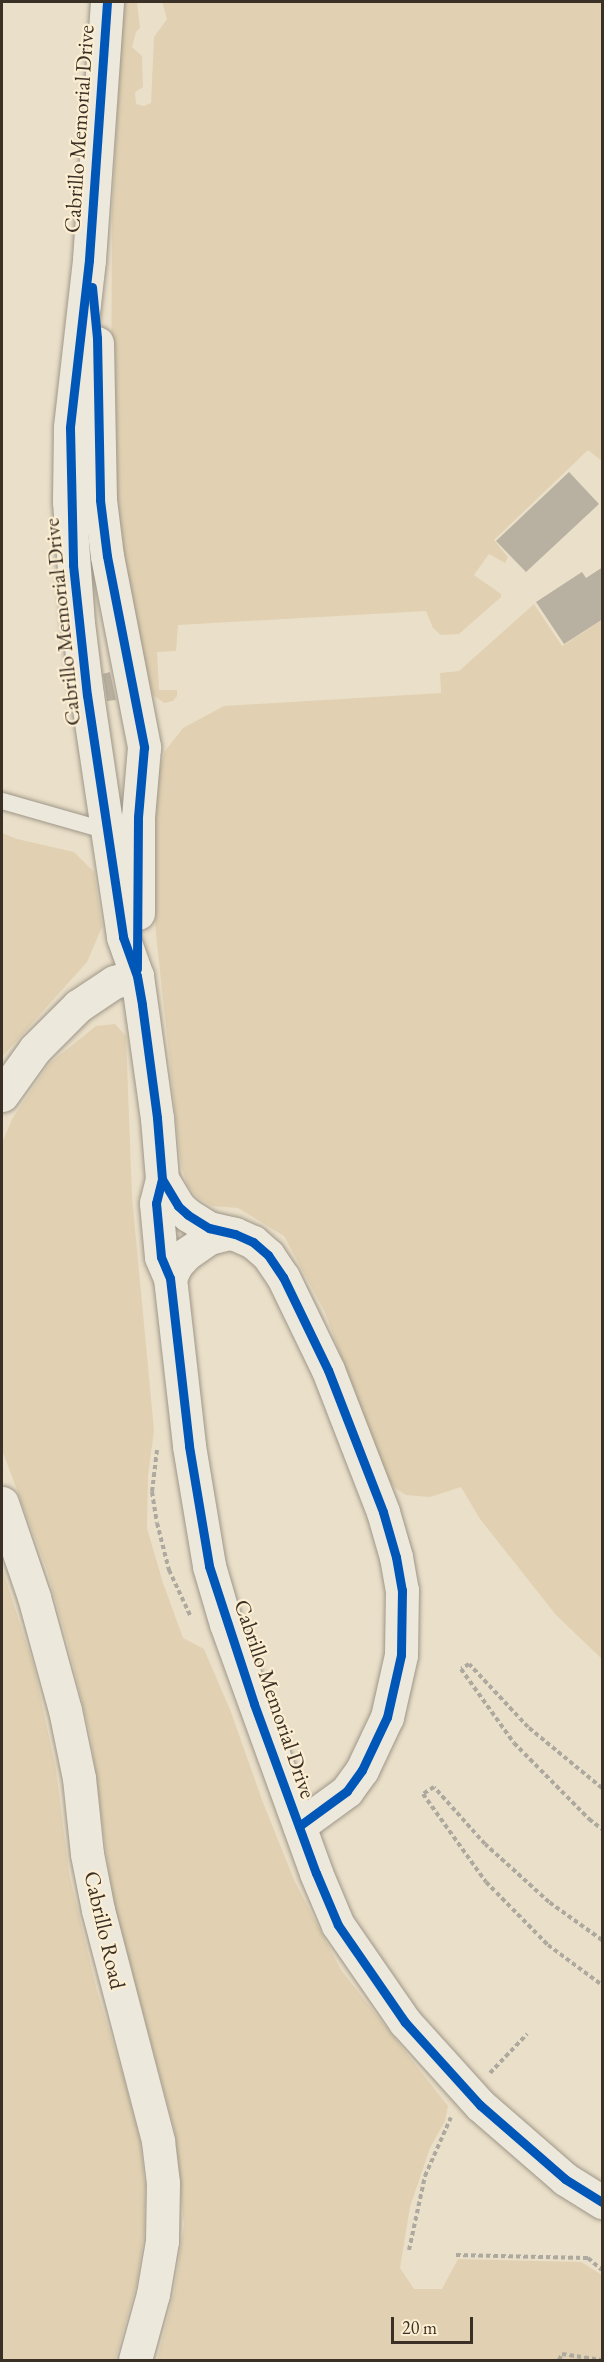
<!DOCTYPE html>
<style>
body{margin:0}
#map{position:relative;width:604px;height:2362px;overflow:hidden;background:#eadfc8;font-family:"EB Garamond",serif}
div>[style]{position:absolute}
.green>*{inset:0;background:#e1d1b2}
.building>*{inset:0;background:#b8b0a0}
.path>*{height:4px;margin-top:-2px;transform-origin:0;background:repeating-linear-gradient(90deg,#aea99f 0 4.5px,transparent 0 7.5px)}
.roads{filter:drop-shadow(0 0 2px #9e9688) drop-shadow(0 0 2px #9e9688)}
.service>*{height:16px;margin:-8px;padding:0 8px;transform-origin:8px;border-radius:8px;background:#ede8dc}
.tertiary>*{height:33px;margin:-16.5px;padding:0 16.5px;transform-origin:16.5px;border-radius:16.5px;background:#ede8dc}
.secondary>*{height:33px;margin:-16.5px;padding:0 16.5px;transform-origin:16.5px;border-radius:16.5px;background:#ede8dc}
.cycleway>*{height:9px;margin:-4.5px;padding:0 4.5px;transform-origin:4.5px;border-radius:4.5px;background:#0057b8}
span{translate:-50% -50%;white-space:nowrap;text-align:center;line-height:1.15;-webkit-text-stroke:4.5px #fbeed2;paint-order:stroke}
.street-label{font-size:22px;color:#3b3025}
.frame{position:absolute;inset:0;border:3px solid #3b3025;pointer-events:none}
.scale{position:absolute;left:391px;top:2317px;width:82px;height:27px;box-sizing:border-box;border:3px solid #3b3025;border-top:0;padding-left:8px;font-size:18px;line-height:21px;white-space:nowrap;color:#3b3025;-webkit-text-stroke:4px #fbeed2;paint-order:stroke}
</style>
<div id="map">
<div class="green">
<i style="clip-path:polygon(123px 2px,137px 2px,140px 28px,136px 32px,132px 47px,142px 56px,143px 87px,135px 92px,136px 104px,144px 106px,151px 103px,154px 37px,167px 19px,162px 2px,602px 2px,602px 461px,588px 450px,494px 540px,508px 557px,505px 563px,489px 554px,474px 575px,501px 594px,501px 597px,459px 634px,441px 635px,433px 628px,426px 611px,178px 625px,176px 651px,157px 652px,159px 690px,177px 690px,177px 696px,173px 701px,164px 703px,153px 695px,133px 616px,119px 544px,111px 451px,112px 212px)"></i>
<i style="clip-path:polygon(534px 604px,562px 646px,602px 620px,602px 1659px,556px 1615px,480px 1519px,461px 1487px,430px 1497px,406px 1495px,395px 1488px,383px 1473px,325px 1312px,284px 1236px,238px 1208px,212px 1206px,197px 1197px,187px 1184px,181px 1165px,156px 934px,152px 871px,154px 789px,165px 751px,183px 728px,224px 706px,441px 693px,440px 673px,459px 671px)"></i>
<i style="clip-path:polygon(2px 833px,17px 839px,74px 852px,94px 872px,102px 927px,87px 962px,2px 1057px)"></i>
<i style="clip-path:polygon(115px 1024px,126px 1036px,132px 1197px,154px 1430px,148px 1476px,147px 1528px,163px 1583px,183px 1638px,204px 1649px,231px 1712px,262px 1800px,295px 1882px,341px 1970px,448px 2106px,445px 2121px,430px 2148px,410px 2207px,400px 2268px,414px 2289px,442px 2289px,458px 2259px,581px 2262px,602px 2275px,602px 2360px,157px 2360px,174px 2293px,184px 2225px,175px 2131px,113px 1902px,91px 1738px,70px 1652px,47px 1570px,2px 1450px,2px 1143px,12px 1119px,50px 1063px,96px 1026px)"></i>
<i style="clip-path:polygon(2px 1568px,34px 1667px,56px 1769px,69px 1873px,97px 1991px,123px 2075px,140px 2141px,145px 2185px,144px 2234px,137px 2282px,115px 2360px,2px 2360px)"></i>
</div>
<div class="building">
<i style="clip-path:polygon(569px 472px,599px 504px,526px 572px,496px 541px)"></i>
<i style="clip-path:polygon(603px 567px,603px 619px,564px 644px,536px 602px,582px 572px,586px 578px)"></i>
<i style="clip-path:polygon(110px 672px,116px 700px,107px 701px,103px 674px)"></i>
</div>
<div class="path">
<i style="left:157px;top:1450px;width:42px;rotate:96.8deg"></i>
<i style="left:152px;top:1492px;width:31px;rotate:81deg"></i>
<i style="left:157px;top:1523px;width:49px;rotate:75.7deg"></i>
<i style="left:169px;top:1570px;width:50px;rotate:65deg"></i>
<i style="left:602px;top:1788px;width:96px;rotate:-140.5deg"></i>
<i style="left:528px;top:1727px;width:86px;rotate:-133.1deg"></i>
<i style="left:469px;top:1664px;width:9px;rotate:148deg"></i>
<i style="left:461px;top:1669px;width:91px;rotate:54.4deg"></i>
<i style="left:514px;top:1743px;width:107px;rotate:45.4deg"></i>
<i style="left:589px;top:1819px;width:16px;rotate:38deg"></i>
<i style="left:602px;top:1940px;width:65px;rotate:-144.4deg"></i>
<i style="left:549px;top:1902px;width:86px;rotate:-137.8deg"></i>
<i style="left:485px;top:1844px;width:76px;rotate:-131.8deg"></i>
<i style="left:434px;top:1787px;width:13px;rotate:148deg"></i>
<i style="left:423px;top:1794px;width:108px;rotate:54.4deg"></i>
<i style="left:486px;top:1882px;width:88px;rotate:45.5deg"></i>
<i style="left:548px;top:1945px;width:67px;rotate:36.5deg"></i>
<i style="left:490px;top:2073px;width:54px;rotate:-46.5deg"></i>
<i style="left:409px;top:2250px;width:76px;rotate:-77.8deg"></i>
<i style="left:425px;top:2176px;width:64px;rotate:-66.2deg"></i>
<i style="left:456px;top:2255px;width:132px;rotate:1.3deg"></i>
<i style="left:588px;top:2258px;width:18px;rotate:41deg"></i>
<i style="left:559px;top:2360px;width:7px;rotate:-63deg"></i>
<i style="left:562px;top:2354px;width:40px;rotate:8.5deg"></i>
</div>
<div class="roads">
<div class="service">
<i style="left:2px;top:801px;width:109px;rotate:15.9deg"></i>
</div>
<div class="tertiary">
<i style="left:2px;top:1095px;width:57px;rotate:-54.3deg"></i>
<i style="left:35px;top:1049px;width:61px;rotate:-45deg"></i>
<i style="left:78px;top:1006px;width:43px;rotate:-33.7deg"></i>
<i style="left:114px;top:982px;width:24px;rotate:-15deg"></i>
<i style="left:137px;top:976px;width:143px;rotate:82deg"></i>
<i style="left:157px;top:1118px;width:61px;rotate:85.3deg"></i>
<i style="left:162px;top:1179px;width:25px;rotate:104deg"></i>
<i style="left:156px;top:1203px;width:54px;rotate:84.7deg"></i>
<i style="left:161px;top:1257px;width:23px;rotate:67deg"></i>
<i style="left:170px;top:1278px;width:169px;rotate:83.5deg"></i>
<i style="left:189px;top:1446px;width:122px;rotate:80.5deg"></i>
<i style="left:209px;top:1566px;width:60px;rotate:73.7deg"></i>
<i style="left:226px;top:1624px;width:265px;rotate:70.1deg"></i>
<i style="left:316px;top:1873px;width:56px;rotate:67.1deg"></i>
<i style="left:338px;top:1925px;width:118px;rotate:55.4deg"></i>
<i style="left:405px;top:2022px;width:112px;rotate:47.9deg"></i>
<i style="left:480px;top:2105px;width:113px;rotate:41deg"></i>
<i style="left:565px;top:2179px;width:44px;rotate:31.9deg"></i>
<i style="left:162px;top:1179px;width:31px;rotate:59deg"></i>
<i style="left:178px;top:1206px;width:13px;rotate:42deg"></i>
<i style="left:188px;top:1215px;width:25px;rotate:32deg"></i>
<i style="left:209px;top:1228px;width:27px;rotate:13deg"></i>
<i style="left:235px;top:1234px;width:20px;rotate:24deg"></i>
<i style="left:253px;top:1242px;width:20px;rotate:41deg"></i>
<i style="left:268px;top:1255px;width:27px;rotate:56deg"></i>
<i style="left:283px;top:1277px;width:103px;rotate:64.2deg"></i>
<i style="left:328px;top:1370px;width:152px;rotate:68.8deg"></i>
<i style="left:383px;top:1512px;width:47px;rotate:73.9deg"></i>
<i style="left:396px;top:1557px;width:34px;rotate:80deg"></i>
<i style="left:402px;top:1590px;width:65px;rotate:90.9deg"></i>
<i style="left:401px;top:1655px;width:64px;rotate:102.7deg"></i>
<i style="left:387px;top:1717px;width:59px;rotate:115.3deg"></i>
<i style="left:362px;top:1770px;width:26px;rotate:126deg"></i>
<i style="left:347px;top:1791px;width:59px;rotate:143.9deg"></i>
<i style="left:170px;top:1278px;width:14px;rotate:-65deg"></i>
<i style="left:176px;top:1265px;width:15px;rotate:-48deg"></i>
<i style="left:186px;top:1254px;width:28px;rotate:-35deg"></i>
<i style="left:209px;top:1238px;width:21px;rotate:-14deg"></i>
<i style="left:2px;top:1503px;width:99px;rotate:71.2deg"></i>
<i style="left:34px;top:1597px;width:117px;rotate:74.7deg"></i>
<i style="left:65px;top:1710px;width:69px;rotate:78.4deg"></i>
<i style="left:79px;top:1778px;width:76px;rotate:84deg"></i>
<i style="left:87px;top:1854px;width:57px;rotate:78.9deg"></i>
<i style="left:98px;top:1910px;width:239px;rotate:75.4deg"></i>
<i style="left:158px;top:2141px;width:42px;rotate:83.2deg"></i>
<i style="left:163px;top:2183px;width:58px;rotate:91deg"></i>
<i style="left:162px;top:2241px;width:54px;rotate:99.6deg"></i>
<i style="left:153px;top:2294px;width:68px;rotate:105.3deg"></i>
</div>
<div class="secondary">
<i style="left:107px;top:2px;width:259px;rotate:94deg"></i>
<i style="left:89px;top:260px;width:169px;rotate:96.5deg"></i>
<i style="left:70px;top:428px;width:73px;rotate:90.8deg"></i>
<i style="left:69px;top:501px;width:122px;rotate:85.8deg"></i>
<i style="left:78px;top:623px;width:73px;rotate:82.9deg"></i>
<i style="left:87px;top:695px;width:245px;rotate:81.5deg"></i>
<i style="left:123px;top:937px;width:41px;rotate:70.3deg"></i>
<i style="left:97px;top:343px;width:157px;rotate:88.9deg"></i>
<i style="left:100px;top:500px;width:56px;rotate:82.9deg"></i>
<i style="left:107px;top:556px;width:195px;rotate:79deg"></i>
<i style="left:144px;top:747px;width:70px;rotate:94.9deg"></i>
<i style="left:138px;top:817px;width:96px;rotate:90deg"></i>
</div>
</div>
<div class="cycleway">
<i style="left:107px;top:2px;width:259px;rotate:94deg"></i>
<i style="left:89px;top:260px;width:169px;rotate:96.5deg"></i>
<i style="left:70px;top:428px;width:137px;rotate:88.7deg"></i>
<i style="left:73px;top:565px;width:131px;rotate:83.9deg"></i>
<i style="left:87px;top:695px;width:245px;rotate:81.5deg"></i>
<i style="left:123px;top:937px;width:41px;rotate:70.3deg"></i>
<i style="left:137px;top:976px;width:29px;rotate:80deg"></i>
<i style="left:142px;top:1005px;width:114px;rotate:82.4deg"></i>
<i style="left:157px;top:1118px;width:61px;rotate:85.3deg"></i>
<i style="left:162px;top:1179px;width:25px;rotate:104deg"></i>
<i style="left:156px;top:1203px;width:54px;rotate:84.7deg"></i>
<i style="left:161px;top:1257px;width:23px;rotate:67deg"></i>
<i style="left:170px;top:1278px;width:169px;rotate:83.5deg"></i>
<i style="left:189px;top:1446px;width:122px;rotate:80.5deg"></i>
<i style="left:209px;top:1566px;width:145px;rotate:71.9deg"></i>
<i style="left:254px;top:1704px;width:180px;rotate:69.9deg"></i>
<i style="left:316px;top:1873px;width:56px;rotate:67.1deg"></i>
<i style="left:338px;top:1925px;width:118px;rotate:55.4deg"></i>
<i style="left:405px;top:2022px;width:112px;rotate:47.9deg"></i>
<i style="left:480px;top:2105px;width:113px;rotate:41deg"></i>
<i style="left:565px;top:2179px;width:44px;rotate:31.9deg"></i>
<i style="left:92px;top:287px;width:51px;rotate:84.4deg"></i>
<i style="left:97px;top:338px;width:162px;rotate:88.9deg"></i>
<i style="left:100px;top:500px;width:56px;rotate:82.9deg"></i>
<i style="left:107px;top:556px;width:195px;rotate:79deg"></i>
<i style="left:144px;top:747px;width:70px;rotate:94.9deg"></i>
<i style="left:138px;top:817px;width:152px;rotate:90.4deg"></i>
<i style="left:162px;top:1179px;width:31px;rotate:59deg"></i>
<i style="left:178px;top:1206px;width:13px;rotate:42deg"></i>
<i style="left:188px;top:1215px;width:25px;rotate:32deg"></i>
<i style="left:209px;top:1228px;width:27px;rotate:13deg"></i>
<i style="left:235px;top:1234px;width:20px;rotate:24deg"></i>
<i style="left:253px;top:1242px;width:20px;rotate:41deg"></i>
<i style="left:268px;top:1255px;width:27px;rotate:56deg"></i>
<i style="left:283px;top:1277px;width:103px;rotate:64.2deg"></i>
<i style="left:328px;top:1370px;width:152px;rotate:68.8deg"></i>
<i style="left:383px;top:1512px;width:47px;rotate:73.9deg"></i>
<i style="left:396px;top:1557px;width:34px;rotate:80deg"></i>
<i style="left:402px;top:1590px;width:65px;rotate:90.9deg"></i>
<i style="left:401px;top:1655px;width:64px;rotate:102.7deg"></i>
<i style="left:387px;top:1717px;width:59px;rotate:115.3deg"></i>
<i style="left:362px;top:1770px;width:26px;rotate:126deg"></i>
<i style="left:347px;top:1791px;width:59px;rotate:143.9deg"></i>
</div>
<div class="street-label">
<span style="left:79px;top:129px;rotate:-86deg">Cabrillo Memorial Drive</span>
<span style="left:62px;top:622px;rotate:-96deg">Cabrillo Memorial Drive</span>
<span style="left:275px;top:1699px;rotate:71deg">Cabrillo Memorial Drive</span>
<span style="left:105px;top:1930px;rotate:77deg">Cabrillo Road</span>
</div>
<div class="frame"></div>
<div class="scale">20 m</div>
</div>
